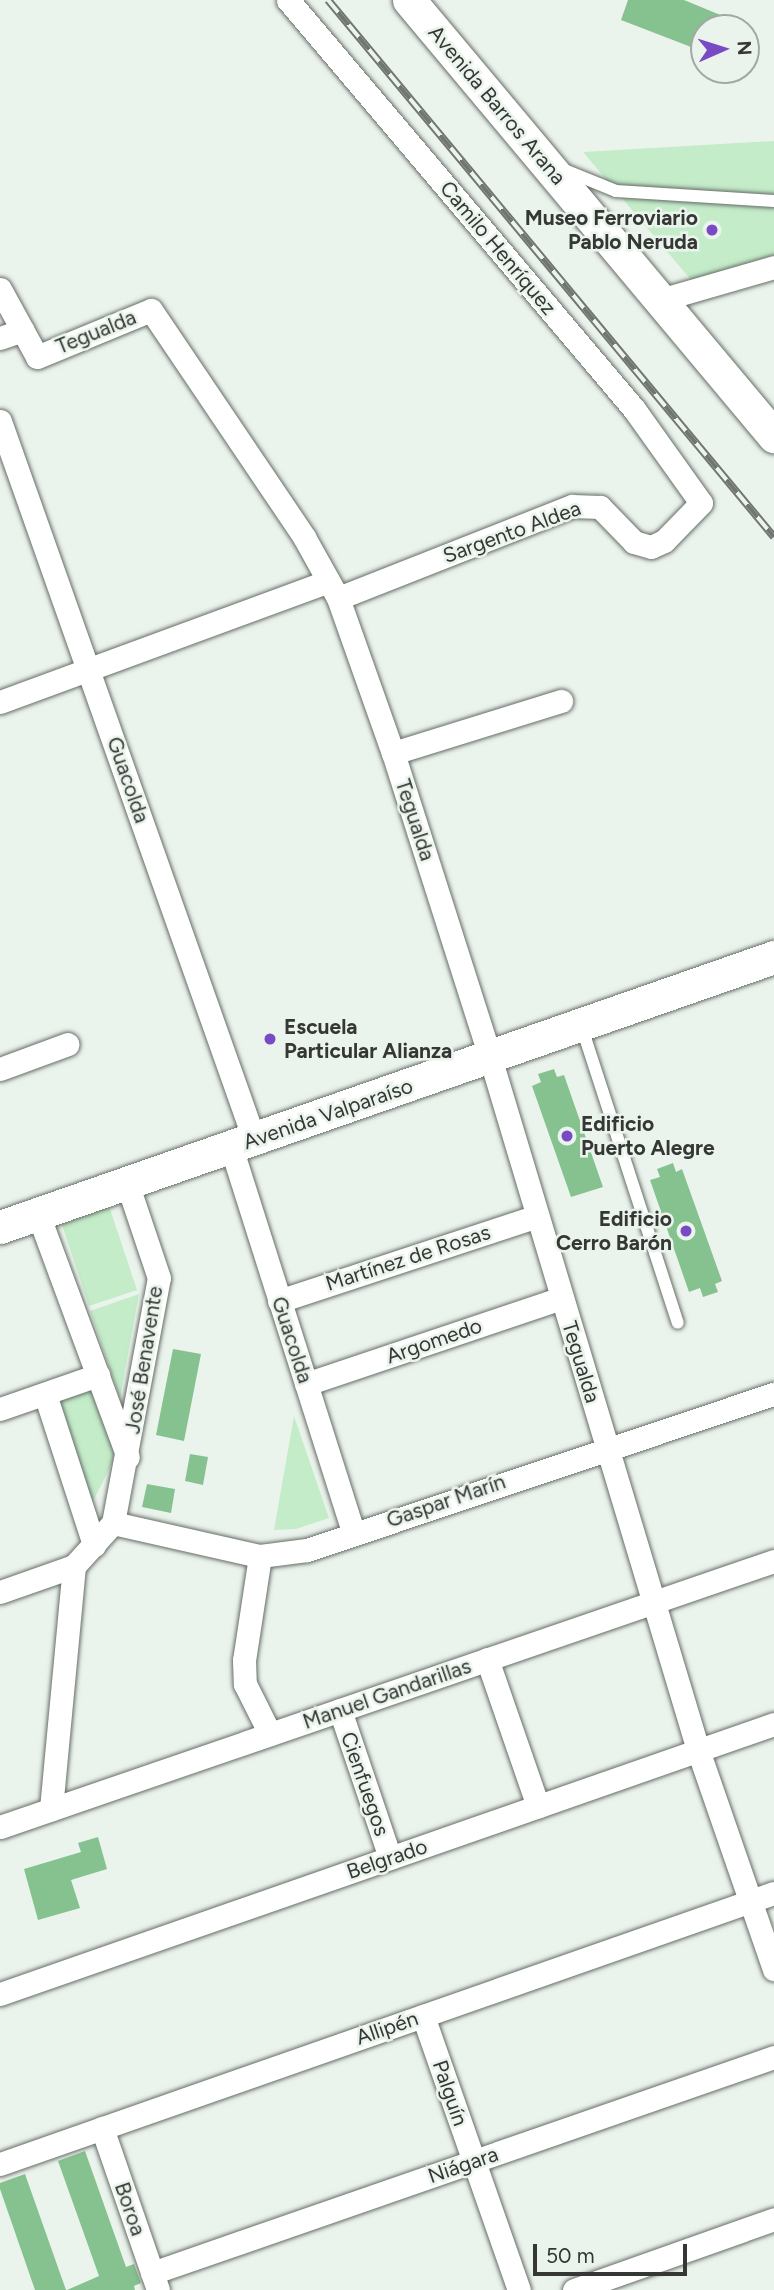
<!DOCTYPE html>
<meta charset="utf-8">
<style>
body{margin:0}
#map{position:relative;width:774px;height:2290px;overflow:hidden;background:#ebf4ec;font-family:Figtree,sans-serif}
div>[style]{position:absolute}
.green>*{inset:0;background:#c4ecc9}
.building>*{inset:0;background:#86c290}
.roads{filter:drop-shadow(0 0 2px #666d67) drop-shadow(0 0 2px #666d67)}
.service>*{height:12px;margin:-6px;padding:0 6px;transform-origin:6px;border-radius:6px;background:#fff}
.minor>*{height:23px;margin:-11.5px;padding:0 11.5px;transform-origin:11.5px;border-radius:11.5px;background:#fff}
.secondary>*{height:33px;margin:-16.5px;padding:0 16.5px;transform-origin:16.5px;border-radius:16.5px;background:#fff}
.rail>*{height:8px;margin-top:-4px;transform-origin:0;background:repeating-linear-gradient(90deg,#ebf4ec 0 16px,#717672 0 32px);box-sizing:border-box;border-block:2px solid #717672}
.dots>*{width:19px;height:19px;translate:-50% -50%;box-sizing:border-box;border:4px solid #ebf4ec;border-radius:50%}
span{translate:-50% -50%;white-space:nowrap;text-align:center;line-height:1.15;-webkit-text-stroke:5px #ebf4ec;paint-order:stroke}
.street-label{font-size:21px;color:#343734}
.poi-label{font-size:21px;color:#343734;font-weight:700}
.right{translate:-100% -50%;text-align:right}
.left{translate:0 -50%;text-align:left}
.north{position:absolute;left:690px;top:14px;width:70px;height:70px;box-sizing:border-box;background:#ebf4ec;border:2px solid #a2a8a2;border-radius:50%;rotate:87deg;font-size:19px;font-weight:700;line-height:28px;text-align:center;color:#343734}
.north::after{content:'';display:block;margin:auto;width:24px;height:32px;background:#784ac3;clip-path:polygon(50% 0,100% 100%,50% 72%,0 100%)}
.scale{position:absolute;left:533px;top:2244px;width:154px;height:32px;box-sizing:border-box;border:4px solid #343734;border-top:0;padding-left:9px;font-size:21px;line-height:24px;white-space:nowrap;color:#343734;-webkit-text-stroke:5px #ebf4ec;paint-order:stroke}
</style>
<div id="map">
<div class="green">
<i style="clip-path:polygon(774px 141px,774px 255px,691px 280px,583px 152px)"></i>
<i style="clip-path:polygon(108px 1203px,137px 1290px,89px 1306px,60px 1219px)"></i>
<i style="clip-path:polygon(139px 1294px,120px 1398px,90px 1311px)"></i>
<i style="clip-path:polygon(91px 1376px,117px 1454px,90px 1507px,50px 1390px)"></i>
<i style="clip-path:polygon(294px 1416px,329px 1518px,296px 1529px,274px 1530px)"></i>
</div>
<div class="building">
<i style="clip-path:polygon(628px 0,684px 0,752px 28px,704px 28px,704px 52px,621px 20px)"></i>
<i style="clip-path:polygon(554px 1069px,557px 1077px,564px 1075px,603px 1187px,571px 1197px,532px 1086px,541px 1082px,538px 1074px)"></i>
<i style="clip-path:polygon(673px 1163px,676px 1172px,682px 1169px,722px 1281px,715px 1284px,718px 1292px,703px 1297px,700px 1288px,689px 1292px,650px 1180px,660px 1177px,657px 1169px)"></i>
<i style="clip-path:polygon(173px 1349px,201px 1354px,184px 1441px,156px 1435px)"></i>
<i style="clip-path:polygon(190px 1454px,208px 1457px,203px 1485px,185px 1481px)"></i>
<i style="clip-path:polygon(147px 1484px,175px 1489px,171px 1513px,142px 1507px)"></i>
<i style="clip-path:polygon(98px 1837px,107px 1869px,71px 1880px,80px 1908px,38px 1920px,24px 1869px,81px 1852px,78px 1843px)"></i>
<i style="clip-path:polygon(85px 2151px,126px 2267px,134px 2264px,141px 2283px,134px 2286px,135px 2290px,67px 2290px,99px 2276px,58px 2161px)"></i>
<i style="clip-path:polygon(25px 2174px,66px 2290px,35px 2290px,0 2189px,0 2183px)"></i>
</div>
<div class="roads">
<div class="service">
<i style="left:562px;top:169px;width:58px;rotate:22.2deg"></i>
<i style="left:616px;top:191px;width:158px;rotate:3.6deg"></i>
<i style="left:581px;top:1025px;width:313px;rotate:72deg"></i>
</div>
<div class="minor">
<i style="left:288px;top:0;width:536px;rotate:49.77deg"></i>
<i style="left:634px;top:409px;width:115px;rotate:54.5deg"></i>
<i style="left:701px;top:503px;width:53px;rotate:134.2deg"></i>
<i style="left:664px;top:541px;width:14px;rotate:155deg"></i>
<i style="left:651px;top:547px;width:18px;rotate:-164deg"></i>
<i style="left:634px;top:542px;width:49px;rotate:-134.2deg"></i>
<i style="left:600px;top:507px;width:28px;rotate:-178deg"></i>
<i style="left:572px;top:506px;width:251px;rotate:158.5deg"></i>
<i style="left:0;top:289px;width:77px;rotate:61.4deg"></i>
<i style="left:37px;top:357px;width:123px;rotate:-22.4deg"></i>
<i style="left:151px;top:310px;width:274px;rotate:56deg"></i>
<i style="left:304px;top:537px;width:70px;rotate:60.9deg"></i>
<i style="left:338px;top:598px;width:164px;rotate:70.5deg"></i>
<i style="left:393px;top:753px;width:319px;rotate:72.3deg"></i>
<i style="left:490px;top:1057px;width:724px;rotate:73.29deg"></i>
<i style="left:698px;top:1750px;width:232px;rotate:70.9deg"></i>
<i style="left:660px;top:300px;width:119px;rotate:-16.1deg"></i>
<i style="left:0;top:338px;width:24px;rotate:-19deg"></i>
<i style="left:0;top:421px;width:762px;rotate:70.52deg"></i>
<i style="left:0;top:702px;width:350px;rotate:-20.2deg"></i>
<i style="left:393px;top:753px;width:176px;rotate:-17.2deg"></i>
<i style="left:0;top:1069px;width:72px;rotate:-20.2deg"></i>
<i style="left:231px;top:1147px;width:404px;rotate:72.4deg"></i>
<i style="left:38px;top:1214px;width:259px;rotate:69.7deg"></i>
<i style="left:279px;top:1301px;width:272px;rotate:-18.2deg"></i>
<i style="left:306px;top:1384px;width:270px;rotate:-18.6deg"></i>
<i style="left:45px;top:1394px;width:159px;rotate:72deg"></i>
<i style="left:0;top:1409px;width:104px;rotate:-19.1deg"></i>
<i style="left:113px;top:1523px;width:151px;rotate:12.7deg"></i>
<i style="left:260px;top:1556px;width:47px;rotate:-7.3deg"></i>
<i style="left:307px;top:1550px;width:492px;rotate:-18.5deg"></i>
<i style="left:260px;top:1556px;width:105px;rotate:98.7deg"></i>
<i style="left:244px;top:1660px;width:24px;rotate:88deg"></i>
<i style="left:245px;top:1684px;width:56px;rotate:63.4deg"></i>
<i style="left:0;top:1592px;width:78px;rotate:-19.4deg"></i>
<i style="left:487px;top:1659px;width:156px;rotate:70.9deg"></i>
<i style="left:340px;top:1710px;width:156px;rotate:71.3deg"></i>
<i style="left:51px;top:1809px;width:244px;rotate:-84.6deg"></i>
<i style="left:74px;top:1566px;width:58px;rotate:-47.8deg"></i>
<i style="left:113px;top:1523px;width:249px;rotate:-79.4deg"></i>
<i style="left:159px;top:1278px;width:100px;rotate:-108.6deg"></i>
<i style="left:0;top:1827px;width:818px;rotate:-18.97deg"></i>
<i style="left:0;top:1994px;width:820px;rotate:-19.23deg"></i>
<i style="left:423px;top:2016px;width:290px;rotate:70.7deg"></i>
<i style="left:102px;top:2128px;width:171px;rotate:70.9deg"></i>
<i style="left:0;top:2164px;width:820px;rotate:-19.3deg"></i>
<i style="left:152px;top:2273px;width:658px;rotate:-19.15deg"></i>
<i style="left:574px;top:2290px;width:212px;rotate:-19.5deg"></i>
</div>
<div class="secondary">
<i style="left:409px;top:0;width:569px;rotate:50.07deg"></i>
<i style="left:0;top:1227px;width:820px;rotate:-19.23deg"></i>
</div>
</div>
<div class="rail">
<i style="left:328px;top:0;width:698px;rotate:50.29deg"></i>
</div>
<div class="dots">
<i style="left:712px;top:230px;background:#784ac3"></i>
<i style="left:270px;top:1039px;background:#784ac3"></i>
<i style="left:567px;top:1136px;background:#784ac3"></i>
<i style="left:686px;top:1231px;background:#784ac3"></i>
</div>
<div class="street-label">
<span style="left:497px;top:105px;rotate:50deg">Avenida Barros Arana</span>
<span style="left:498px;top:248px;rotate:50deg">Camilo Henríquez</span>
<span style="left:96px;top:332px;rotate:-22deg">Tegualda</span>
<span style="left:512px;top:532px;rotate:-20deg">Sargento Aldea</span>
<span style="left:128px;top:780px;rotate:71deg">Guacolda</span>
<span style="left:415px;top:820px;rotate:72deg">Tegualda</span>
<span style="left:328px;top:1114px;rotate:-19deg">Avenida Valparaíso</span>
<span style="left:408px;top:1258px;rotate:-18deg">Martínez de Rosas</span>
<span style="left:292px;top:1340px;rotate:72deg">Guacolda</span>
<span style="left:434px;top:1341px;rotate:-19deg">Argomedo</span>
<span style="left:144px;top:1360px;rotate:-81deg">José Benavente</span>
<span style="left:581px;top:1362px;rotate:73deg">Tegualda</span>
<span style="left:446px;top:1501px;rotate:-19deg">Gaspar Marín</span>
<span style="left:387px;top:1694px;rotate:-19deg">Manuel Gandarillas</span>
<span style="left:365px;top:1784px;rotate:71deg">Cienfuegos</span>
<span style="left:387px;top:1859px;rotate:-19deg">Belgrado</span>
<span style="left:387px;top:2028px;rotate:-19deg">Allipén</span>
<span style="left:450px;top:2093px;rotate:71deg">Palguín</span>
<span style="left:463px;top:2165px;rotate:-19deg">Niágara</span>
<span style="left:130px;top:2209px;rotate:71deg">Boroa</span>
</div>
<div class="poi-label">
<span class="right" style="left:698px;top:230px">Museo Ferroviario<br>Pablo Neruda</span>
<span class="left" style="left:284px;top:1039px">Escuela<br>Particular Alianza</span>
<span class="left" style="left:581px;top:1136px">Edificio<br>Puerto Alegre</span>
<span class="right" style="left:672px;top:1231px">Edificio<br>Cerro Barón</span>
</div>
<div class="north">N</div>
<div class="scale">50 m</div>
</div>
